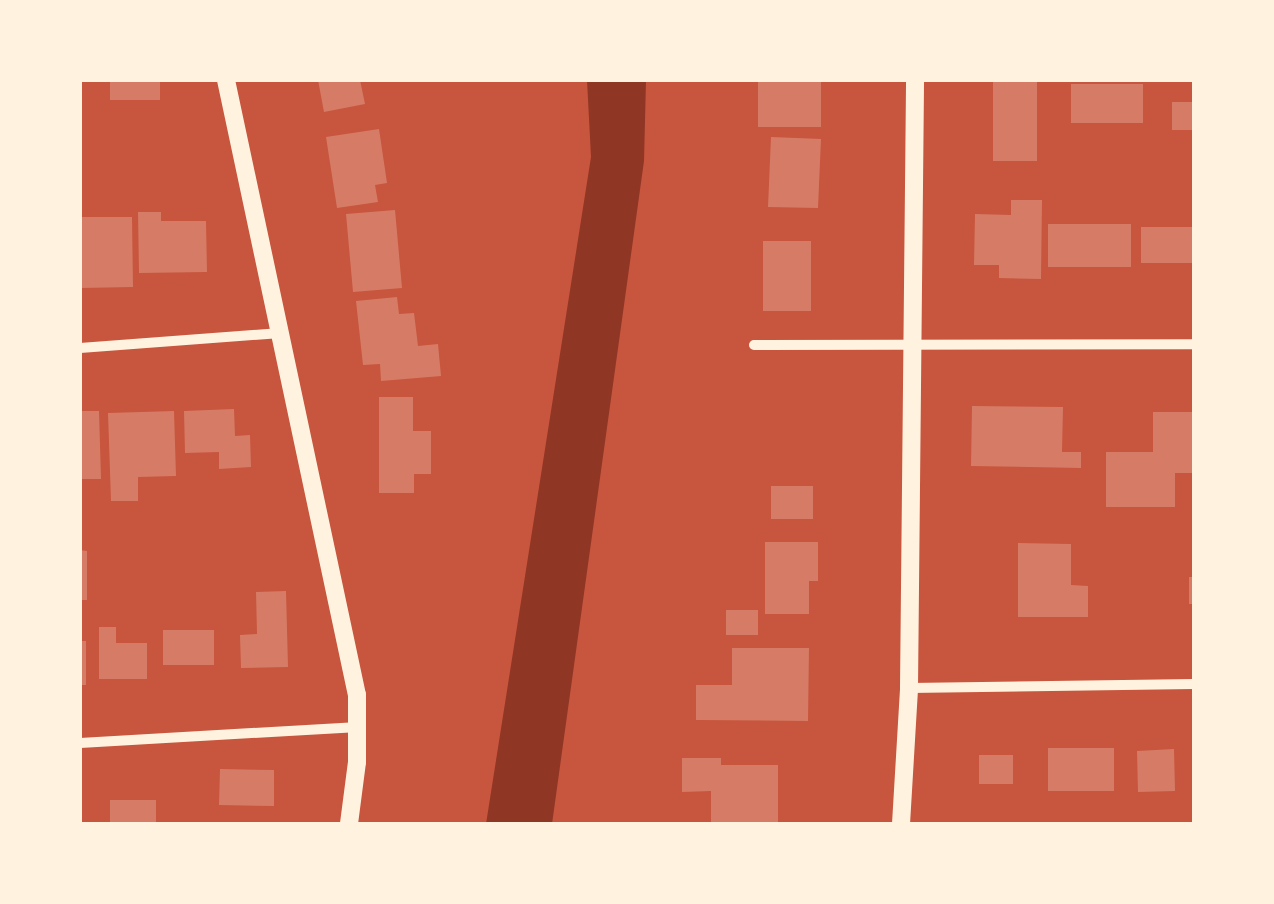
<!DOCTYPE html>
<style>
body{margin:0}
#map{position:relative;width:1274px;height:904px;overflow:hidden;background:#c8553d;font-family:"Work Sans",sans-serif}
div>[style]{position:absolute}
.water>*{inset:0;background:#8f3625}
.building>*{inset:0;background:#d67c66}
.minor>*{height:10px;margin:-5px;padding:0 5px;transform-origin:5px;border-radius:5px;background:#fff3e0}
.tertiary>*{height:18px;margin:-9px;padding:0 9px;transform-origin:9px;border-radius:9px;background:#fff3e0}
span{translate:-50% -50%;white-space:nowrap;text-align:center;line-height:1.15;-webkit-text-stroke:9px #fff3e0;paint-order:stroke}
.frame{position:absolute;inset:0;border:82px solid #fff3e0;pointer-events:none}
</style>
<div id="map">
<div class="water">
<i style="clip-path:polygon(587px 80px,646px 80px,644px 161px,552px 824px,486px 824px,591px 157px)"></i>
</div>
<div class="building">
<i style="clip-path:polygon(110px 80px,160px 80px,160px 100px,110px 100px)"></i>
<i style="clip-path:polygon(318px 80px,360px 80px,365px 104px,324px 112px)"></i>
<i style="clip-path:polygon(758px 80px,821px 80px,821px 127px,758px 127px)"></i>
<i style="clip-path:polygon(993px 80px,1037px 80px,1037px 161px,993px 161px)"></i>
<i style="clip-path:polygon(1071px 84px,1143px 84px,1143px 123px,1071px 123px)"></i>
<i style="clip-path:polygon(1172px 102px,1194px 102px,1194px 130px,1172px 130px)"></i>
<i style="clip-path:polygon(379px 129px,387px 183px,375px 185px,378px 202px,337px 208px,326px 137px)"></i>
<i style="clip-path:polygon(771px 137px,821px 139px,818px 208px,768px 207px)"></i>
<i style="clip-path:polygon(1011px 200px,1042px 200px,1041px 279px,999px 278px,999px 265px,974px 265px,975px 214px,1011px 215px)"></i>
<i style="clip-path:polygon(395px 210px,402px 288px,353px 292px,346px 214px)"></i>
<i style="clip-path:polygon(138px 212px,161px 212px,161px 221px,206px 221px,207px 272px,139px 273px)"></i>
<i style="clip-path:polygon(80px 217px,132px 217px,133px 287px,80px 288px)"></i>
<i style="clip-path:polygon(1048px 224px,1131px 224px,1131px 267px,1048px 267px)"></i>
<i style="clip-path:polygon(1141px 227px,1194px 227px,1194px 263px,1141px 263px)"></i>
<i style="clip-path:polygon(763px 241px,811px 241px,811px 311px,763px 311px)"></i>
<i style="clip-path:polygon(397px 297px,399px 314px,414px 313px,418px 346px,438px 344px,441px 376px,381px 381px,380px 364px,363px 365px,356px 301px)"></i>
<i style="clip-path:polygon(379px 397px,413px 397px,413px 431px,431px 431px,431px 474px,414px 474px,414px 493px,379px 493px)"></i>
<i style="clip-path:polygon(972px 406px,1063px 407px,1062px 452px,1081px 452px,1081px 468px,971px 466px)"></i>
<i style="clip-path:polygon(234px 409px,235px 436px,250px 435px,251px 467px,219px 469px,219px 452px,185px 453px,184px 411px)"></i>
<i style="clip-path:polygon(80px 411px,99px 411px,101px 479px,80px 479px)"></i>
<i style="clip-path:polygon(174px 411px,176px 476px,138px 477px,138px 501px,111px 501px,108px 413px)"></i>
<i style="clip-path:polygon(1153px 412px,1194px 412px,1194px 473px,1175px 473px,1175px 507px,1106px 507px,1106px 452px,1153px 452px)"></i>
<i style="clip-path:polygon(771px 486px,813px 486px,813px 519px,771px 519px)"></i>
<i style="clip-path:polygon(765px 542px,818px 542px,818px 581px,809px 581px,809px 614px,765px 614px)"></i>
<i style="clip-path:polygon(1018px 543px,1071px 544px,1071px 585px,1088px 586px,1088px 617px,1018px 617px)"></i>
<i style="clip-path:polygon(80px 550px,87px 551px,87px 600px,80px 600px)"></i>
<i style="clip-path:polygon(1189px 577px,1194px 577px,1194px 604px,1189px 604px)"></i>
<i style="clip-path:polygon(286px 591px,288px 667px,241px 668px,240px 635px,257px 634px,256px 592px)"></i>
<i style="clip-path:polygon(726px 610px,758px 610px,758px 635px,726px 635px)"></i>
<i style="clip-path:polygon(99px 627px,116px 627px,116px 643px,147px 643px,147px 679px,99px 679px)"></i>
<i style="clip-path:polygon(163px 630px,214px 630px,214px 665px,163px 665px)"></i>
<i style="clip-path:polygon(80px 641px,86px 641px,86px 685px,80px 685px)"></i>
<i style="clip-path:polygon(732px 648px,809px 648px,808px 721px,696px 720px,696px 685px,732px 685px)"></i>
<i style="clip-path:polygon(1048px 748px,1114px 748px,1114px 791px,1048px 791px)"></i>
<i style="clip-path:polygon(1174px 749px,1175px 791px,1138px 792px,1137px 751px)"></i>
<i style="clip-path:polygon(979px 755px,1013px 755px,1013px 784px,979px 784px)"></i>
<i style="clip-path:polygon(682px 758px,721px 758px,721px 765px,778px 765px,778px 824px,711px 824px,711px 791px,682px 792px)"></i>
<i style="clip-path:polygon(220px 769px,274px 770px,274px 806px,219px 805px)"></i>
<i style="clip-path:polygon(110px 800px,156px 800px,156px 824px,110px 824px)"></i>
</div>
<div class="minor">
<i style="left:754px;top:345px;width:440px;rotate:-0.1deg"></i>
<i style="left:80px;top:348px;width:201px;rotate:-4.3deg"></i>
<i style="left:909px;top:688px;width:285px;rotate:-0.8deg"></i>
<i style="left:80px;top:743px;width:279px;rotate:-3.3deg"></i>
</div>
<div class="tertiary">
<i style="left:226px;top:80px;width:629px;rotate:77.98deg"></i>
<i style="left:357px;top:695px;width:67px;rotate:90deg"></i>
<i style="left:357px;top:762px;width:63px;rotate:97.4deg"></i>
<i style="left:901px;top:824px;width:136px;rotate:-86.6deg"></i>
<i style="left:909px;top:688px;width:608px;rotate:-89.43deg"></i>
</div>
<div class="frame"></div>
</div>
